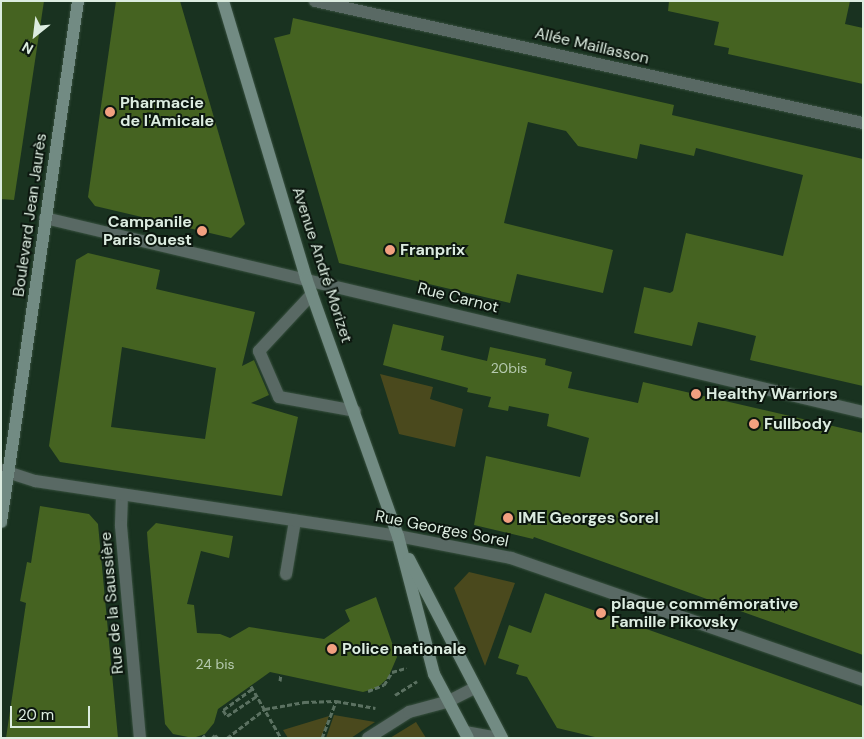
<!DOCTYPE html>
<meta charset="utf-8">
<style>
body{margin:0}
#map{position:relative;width:864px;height:739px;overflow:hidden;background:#193220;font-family:"DM Sans",sans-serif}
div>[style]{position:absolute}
.green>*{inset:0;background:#4a491d}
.building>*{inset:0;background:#456321}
.path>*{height:3px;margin-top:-1.5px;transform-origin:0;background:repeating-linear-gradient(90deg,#5b7161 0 5px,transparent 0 7.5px)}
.roads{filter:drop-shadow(0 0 1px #38503f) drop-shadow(0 0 1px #38503f)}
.lane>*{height:12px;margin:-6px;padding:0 6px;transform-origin:6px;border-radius:6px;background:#596964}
.street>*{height:12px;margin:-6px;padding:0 6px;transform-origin:6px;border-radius:6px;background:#596964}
.secondary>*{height:12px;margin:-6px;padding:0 6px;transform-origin:6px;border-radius:6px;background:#728b83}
.dots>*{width:14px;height:14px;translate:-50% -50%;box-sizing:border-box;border:2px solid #0c170f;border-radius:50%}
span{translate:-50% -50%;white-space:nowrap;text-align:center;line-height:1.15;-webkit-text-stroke:4px #0c170f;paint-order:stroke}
.number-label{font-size:14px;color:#b6cab0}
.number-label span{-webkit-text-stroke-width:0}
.street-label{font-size:16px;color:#dcece0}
.poi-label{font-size:16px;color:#dcece0;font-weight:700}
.left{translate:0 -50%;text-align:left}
.right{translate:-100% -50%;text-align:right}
.frame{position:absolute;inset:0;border:2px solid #dcece0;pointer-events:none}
.north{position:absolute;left:10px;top:10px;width:50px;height:50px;-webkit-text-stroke:4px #0c170f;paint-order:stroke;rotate:209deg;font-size:14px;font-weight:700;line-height:20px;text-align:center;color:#dcece0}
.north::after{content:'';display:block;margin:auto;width:18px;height:22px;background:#dcece0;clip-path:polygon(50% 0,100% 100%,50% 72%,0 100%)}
.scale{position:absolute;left:10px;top:706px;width:80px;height:22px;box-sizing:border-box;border:2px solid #dcece0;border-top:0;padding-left:6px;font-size:15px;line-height:18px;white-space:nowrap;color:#dcece0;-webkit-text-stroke:4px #0c170f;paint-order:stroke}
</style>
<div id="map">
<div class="green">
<i style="clip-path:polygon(380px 374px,433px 387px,430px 399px,463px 409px,455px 447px,399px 434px)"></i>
<i style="clip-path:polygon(469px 572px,515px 583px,485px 666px,454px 588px)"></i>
<i style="clip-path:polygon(334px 715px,375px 722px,351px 738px,326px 738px)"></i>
<i style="clip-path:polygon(329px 716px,321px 738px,288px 738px,283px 730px)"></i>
<i style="clip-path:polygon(416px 722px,426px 738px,390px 738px)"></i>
</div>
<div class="building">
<i style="clip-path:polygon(1px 1px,44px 1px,14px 200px,1px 199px)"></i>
<i style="clip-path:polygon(116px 1px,180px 1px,245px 224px,231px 238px,95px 206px,88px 197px)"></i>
<i style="clip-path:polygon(669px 1px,850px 1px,845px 24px,863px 28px,863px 84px,728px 54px,729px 48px,714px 45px,719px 22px,668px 11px)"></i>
<i style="clip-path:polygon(293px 18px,674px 105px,672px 115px,863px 159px,863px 386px,750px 360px,756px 336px,724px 328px,698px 322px,692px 346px,634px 333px,644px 287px,670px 293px,673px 291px,686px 233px,783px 256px,803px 175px,696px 148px,694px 156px,640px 144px,637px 159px,578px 146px,566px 131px,528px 122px,504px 223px,613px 250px,603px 293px,517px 274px,510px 303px,339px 263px,274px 38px,290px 34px)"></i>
<i style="clip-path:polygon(evenodd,88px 253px,160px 270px,156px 289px,255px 312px,242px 366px,254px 360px,269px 395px,251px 403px,298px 417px,282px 496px,60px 462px,49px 446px,76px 260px,88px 253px,122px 347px,216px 368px,205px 439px,111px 427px,122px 347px)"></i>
<i style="clip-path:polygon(393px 324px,444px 336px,441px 350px,487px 361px,490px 347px,546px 359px,545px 365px,572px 372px,568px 388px,638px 403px,643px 382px,863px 433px,863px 655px,534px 537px,533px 539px,474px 525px,486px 456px,580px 477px,589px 438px,547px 426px,549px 414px,509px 406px,508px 411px,488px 407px,491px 397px,467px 392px,468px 388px,383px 365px)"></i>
<i style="clip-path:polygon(40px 506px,89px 514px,98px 524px,118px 738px,6px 738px,26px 603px,20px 601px,27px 562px,31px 563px)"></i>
<i style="clip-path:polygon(156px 523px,233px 536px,229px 558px,201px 551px,187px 604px,194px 605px,197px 633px,220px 634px,230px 638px,249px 627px,324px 639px,350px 621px,345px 610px,376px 597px,397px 657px,388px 678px,377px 688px,363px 692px,270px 672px,218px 709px,214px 723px,205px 734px,193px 738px,173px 734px,165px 724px,148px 546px,147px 532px)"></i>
<i style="clip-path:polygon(545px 593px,863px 706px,863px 738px,599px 738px,557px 728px,527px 677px,516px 674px,519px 665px,498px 658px,509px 625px,531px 633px)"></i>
</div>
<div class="path">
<i style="left:280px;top:681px;width:7px;rotate:-82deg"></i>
<i style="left:251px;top:686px;width:60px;rotate:60deg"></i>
<i style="left:252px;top:689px;width:36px;rotate:144deg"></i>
<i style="left:223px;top:710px;width:7px;rotate:56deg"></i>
<i style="left:227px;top:716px;width:36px;rotate:-34deg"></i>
<i style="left:368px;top:691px;width:17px;rotate:-21deg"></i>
<i style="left:384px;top:685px;width:15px;rotate:-58deg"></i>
<i style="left:392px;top:672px;width:15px;rotate:-16deg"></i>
<i style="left:395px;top:695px;width:26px;rotate:-32deg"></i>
<i style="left:203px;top:735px;width:4px;rotate:56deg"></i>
<i style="left:212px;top:738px;width:4px;rotate:-45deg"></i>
<i style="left:215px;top:735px;width:4px;rotate:45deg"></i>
<i style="left:227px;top:738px;width:48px;rotate:-37.3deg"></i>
<i style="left:265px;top:709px;width:40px;rotate:-10deg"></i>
<i style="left:304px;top:702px;width:32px;rotate:-2deg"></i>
<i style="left:336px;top:701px;width:40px;rotate:10deg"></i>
<i style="left:322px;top:738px;width:40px;rotate:-69deg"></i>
</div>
<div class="roads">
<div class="lane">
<i style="left:312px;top:294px;width:78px;rotate:132.9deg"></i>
<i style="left:259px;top:351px;width:50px;rotate:66.5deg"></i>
<i style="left:279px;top:397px;width:77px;rotate:10.4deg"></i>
<i style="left:122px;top:495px;width:31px;rotate:92deg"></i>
<i style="left:121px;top:526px;width:213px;rotate:84.9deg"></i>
<i style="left:286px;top:574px;width:54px;rotate:-80.4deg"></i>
<i style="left:368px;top:738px;width:49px;rotate:-32.4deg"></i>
<i style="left:409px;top:712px;width:39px;rotate:-15deg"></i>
<i style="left:447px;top:702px;width:30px;rotate:-27deg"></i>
</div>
<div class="street">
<i style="left:315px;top:1px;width:561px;rotate:12.55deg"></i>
<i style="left:45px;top:218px;width:841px;rotate:13.34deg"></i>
<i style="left:1px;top:470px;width:36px;rotate:18deg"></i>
<i style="left:35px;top:481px;width:367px;rotate:8.6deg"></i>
<i style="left:398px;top:536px;width:115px;rotate:11deg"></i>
<i style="left:511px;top:558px;width:373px;rotate:19.1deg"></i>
<i style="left:465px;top:732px;width:35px;rotate:10deg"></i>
</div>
<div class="secondary">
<i style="left:223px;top:1px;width:289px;rotate:73.3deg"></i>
<i style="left:306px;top:278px;width:274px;rotate:70.4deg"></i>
<i style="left:398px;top:536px;width:143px;rotate:75.4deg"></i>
<i style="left:434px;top:674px;width:72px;rotate:62deg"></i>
<i style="left:1px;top:522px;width:527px;rotate:-81.59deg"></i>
<i style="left:409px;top:559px;width:202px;rotate:62.5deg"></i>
</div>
</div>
<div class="dots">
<i style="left:110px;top:112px;background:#f2a080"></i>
<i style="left:202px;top:231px;background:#f2a080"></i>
<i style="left:390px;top:250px;background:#f2a080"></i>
<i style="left:696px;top:394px;background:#f2a080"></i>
<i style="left:754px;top:424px;background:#f2a080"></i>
<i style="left:508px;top:518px;background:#f2a080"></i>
<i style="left:601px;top:613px;background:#f2a080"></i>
<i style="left:332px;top:649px;background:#f2a080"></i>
</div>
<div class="number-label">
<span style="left:509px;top:368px">20bis</span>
<span style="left:215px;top:664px">24 bis</span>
</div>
<div class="street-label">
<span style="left:592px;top:46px;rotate:13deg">Allée Maillasson</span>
<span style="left:30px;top:215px;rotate:-82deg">Boulevard Jean Jaurès</span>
<span style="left:322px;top:265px;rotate:72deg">Avenue André Morizet</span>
<span style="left:458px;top:298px;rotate:14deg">Rue Carnot</span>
<span style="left:442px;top:529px;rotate:11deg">Rue Georges Sorel</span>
<span style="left:112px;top:603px;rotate:-95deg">Rue de la Saussière</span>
</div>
<div class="poi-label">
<span class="left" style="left:120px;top:112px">Pharmacie<br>de l'Amicale</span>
<span class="right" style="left:192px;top:231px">Campanile<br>Paris Ouest</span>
<span class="left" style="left:400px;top:250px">Franprix</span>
<span class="left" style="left:706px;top:394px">Healthy Warriors</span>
<span class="left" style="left:764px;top:424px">Fullbody</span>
<span class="left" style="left:518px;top:518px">IME Georges Sorel</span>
<span class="left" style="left:611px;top:613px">plaque commémorative<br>Famille Pikovsky</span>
<span class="left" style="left:342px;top:649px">Police nationale</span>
</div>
<div class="frame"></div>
<div class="north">N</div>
<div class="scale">20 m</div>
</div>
